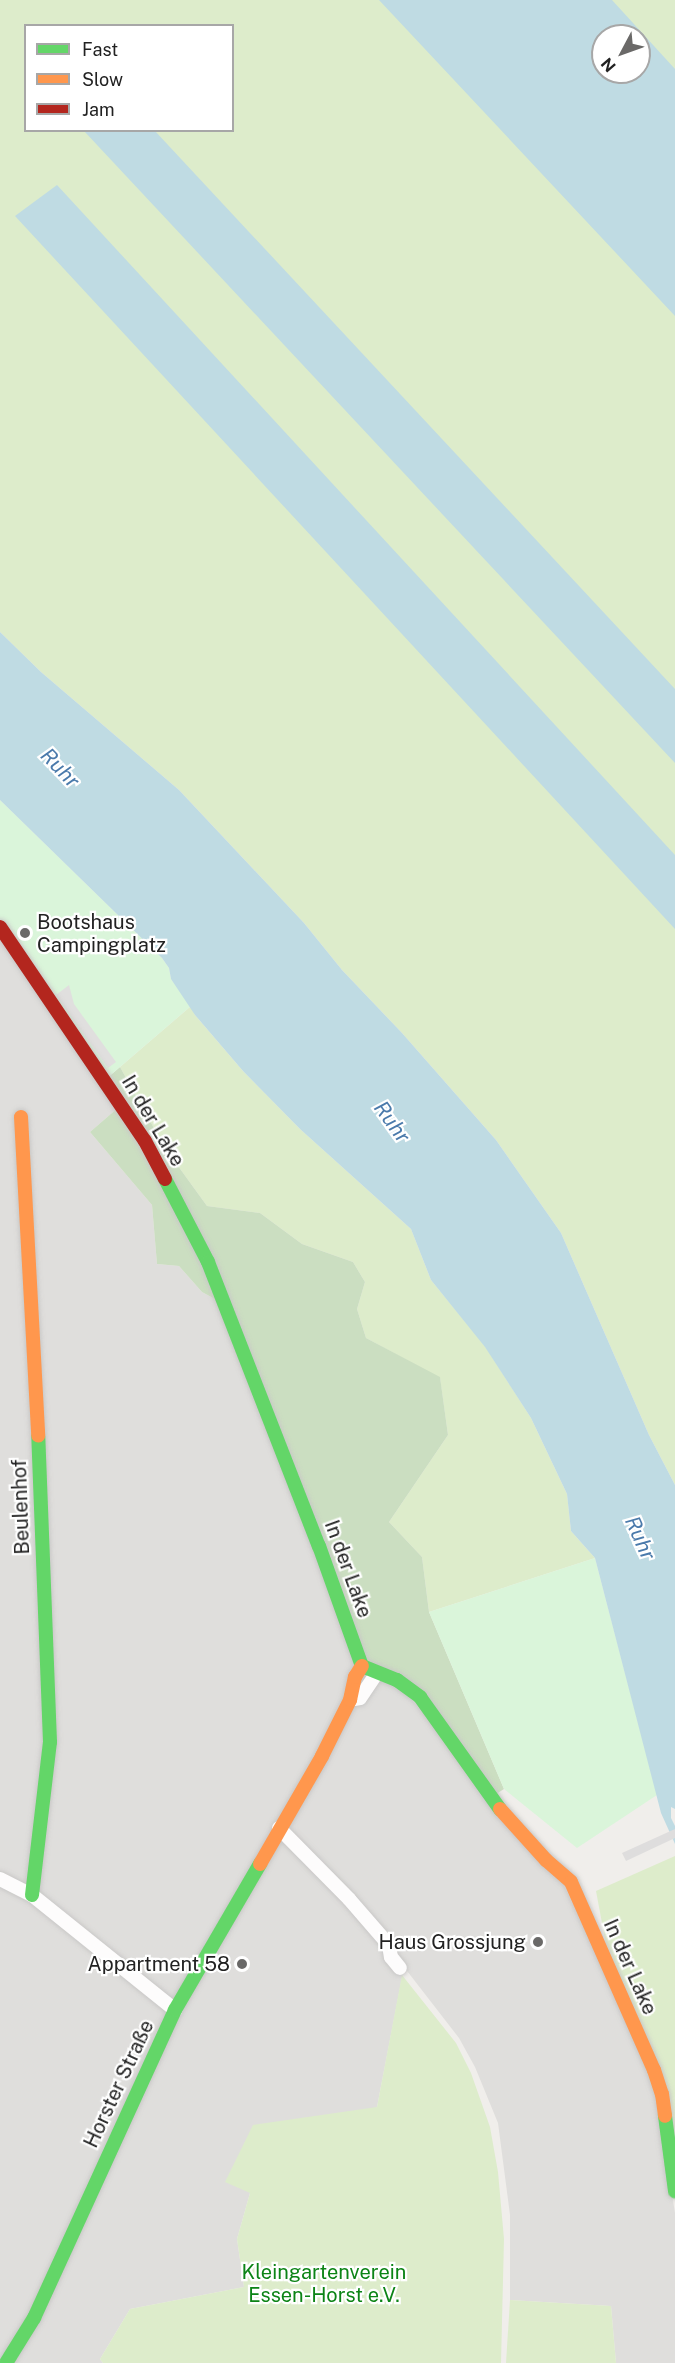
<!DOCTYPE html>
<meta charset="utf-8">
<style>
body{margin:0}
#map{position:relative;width:675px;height:2363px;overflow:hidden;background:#f0eeeb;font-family:"Public Sans",sans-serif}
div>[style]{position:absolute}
.residential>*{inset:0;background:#dfdedc}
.grass>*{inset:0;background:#ddeccb}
.forest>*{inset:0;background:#cbdec1}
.park>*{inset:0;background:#daf5da}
.parking>*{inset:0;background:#e0dfde}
.water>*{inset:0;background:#bfdbe3}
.pier>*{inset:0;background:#dedddd}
.roads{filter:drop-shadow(0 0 2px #c9c8c7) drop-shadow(0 0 2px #c9c8c7)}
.street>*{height:14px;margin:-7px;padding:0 7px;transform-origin:7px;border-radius:7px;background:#fdfcfc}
.fast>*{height:14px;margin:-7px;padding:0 7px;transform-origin:7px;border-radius:7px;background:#63d668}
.slow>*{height:14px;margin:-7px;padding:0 7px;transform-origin:7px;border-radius:7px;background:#ff974d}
.jam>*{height:14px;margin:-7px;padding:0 7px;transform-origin:7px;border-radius:7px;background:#b3261e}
.dots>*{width:16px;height:16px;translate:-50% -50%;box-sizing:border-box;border:3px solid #fff;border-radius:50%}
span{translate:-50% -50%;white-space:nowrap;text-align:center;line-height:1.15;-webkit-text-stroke:4.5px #fff;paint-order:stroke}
.poi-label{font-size:20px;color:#222}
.left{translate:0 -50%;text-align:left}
.right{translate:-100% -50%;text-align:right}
.street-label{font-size:20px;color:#222}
.park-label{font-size:20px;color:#0c8416}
.water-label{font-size:21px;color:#4a7aab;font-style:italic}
.legend{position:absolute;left:24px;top:24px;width:210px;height:108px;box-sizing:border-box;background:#fff;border:2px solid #a7a7a7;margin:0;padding:8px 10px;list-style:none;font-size:18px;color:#222}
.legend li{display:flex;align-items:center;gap:12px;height:30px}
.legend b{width:30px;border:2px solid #a7a7a7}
.north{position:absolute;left:591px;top:24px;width:60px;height:60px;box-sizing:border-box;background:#fff;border:2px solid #a7a7a7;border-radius:50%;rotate:229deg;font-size:16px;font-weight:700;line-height:24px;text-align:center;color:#222}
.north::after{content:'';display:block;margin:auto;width:21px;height:27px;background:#6a6968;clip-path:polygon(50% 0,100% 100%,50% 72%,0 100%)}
</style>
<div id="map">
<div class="residential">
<i style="clip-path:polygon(0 929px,120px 1106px,90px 1132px,152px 1205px,157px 1264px,179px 1266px,202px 1292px,224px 1304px,360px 1667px,279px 1823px,34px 2311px,0 2363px)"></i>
<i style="clip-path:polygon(357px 1679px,396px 1681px,558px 1873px,652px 2070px,675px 2213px,675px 2363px,616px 2363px,611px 2306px,510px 2300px,510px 2215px,498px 2123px,475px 2067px,459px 2038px,404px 1967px,377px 2107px,250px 2193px,237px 2239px,244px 2287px,130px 2309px,100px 2359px,103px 2363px,8px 2363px,175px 2010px)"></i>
</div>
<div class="grass">
<i style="clip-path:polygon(evenodd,0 0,675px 0,675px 1485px,649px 1435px,561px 1233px,496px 1140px,402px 1033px,342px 970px,304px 923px,179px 790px,41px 672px,0 632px,0 0,26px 26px,232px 26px,232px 130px,26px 130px,26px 26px,0 0,603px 36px,639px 36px,639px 72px,603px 72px,603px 36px)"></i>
<i style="clip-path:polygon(191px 1006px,195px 1015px,243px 1071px,300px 1129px,411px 1229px,431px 1280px,485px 1346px,531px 1418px,567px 1494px,571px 1531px,595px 1558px,429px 1612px,422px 1557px,389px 1522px,448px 1435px,440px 1378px,366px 1338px,357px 1309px,365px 1282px,353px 1262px,302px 1244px,260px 1213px,207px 1206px,165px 1148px,120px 1067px)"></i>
<i style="clip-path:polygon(675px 1856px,675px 2158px,607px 1950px,596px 1891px)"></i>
<i style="clip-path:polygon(402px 1975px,456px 2043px,471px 2073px,490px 2127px,498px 2172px,504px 2239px,501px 2363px,103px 2363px,100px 2359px,130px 2309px,244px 2287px,237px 2239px,250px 2193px,225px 2182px,253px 2125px,377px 2107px)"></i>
<i style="clip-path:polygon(510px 2300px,611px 2306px,616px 2363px,506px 2363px)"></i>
</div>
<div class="forest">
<i style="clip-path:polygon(120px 1067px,165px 1148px,207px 1206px,260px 1213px,302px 1244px,353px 1262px,365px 1282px,357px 1309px,366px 1338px,440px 1377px,448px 1435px,389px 1522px,422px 1557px,429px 1612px,504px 1789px,493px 1796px,423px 1695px,365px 1664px,224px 1304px,202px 1292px,179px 1266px,157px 1264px,152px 1205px,90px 1132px,120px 1106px,106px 1079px)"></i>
</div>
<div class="park">
<i style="clip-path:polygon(0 800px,162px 958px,169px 968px,171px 979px,191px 1006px,106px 1079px,0 923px)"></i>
<i style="clip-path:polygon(595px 1558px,657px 1795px,577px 1848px,504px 1789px,429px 1612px)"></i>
</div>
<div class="parking">
<i style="clip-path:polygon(69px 985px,74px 1004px,116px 1062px,108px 1068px,56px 995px)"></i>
</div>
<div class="water">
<i style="clip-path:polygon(evenodd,379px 0,612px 0,675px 69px,675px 316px,379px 0,603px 36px,639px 36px,639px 72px,603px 72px,603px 36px)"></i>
<i style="clip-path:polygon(84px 131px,155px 131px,675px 689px,675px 763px)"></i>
<i style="clip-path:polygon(57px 185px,675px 855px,675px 929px,15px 216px)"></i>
<i style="clip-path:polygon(0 632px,41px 672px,179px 790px,304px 923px,342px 970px,402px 1033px,496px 1140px,561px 1233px,649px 1435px,675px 1485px,675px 1809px,671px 1807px,671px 1818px,675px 1826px,675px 1844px,661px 1813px,595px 1558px,571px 1531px,567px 1494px,531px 1418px,485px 1347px,431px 1280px,411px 1229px,300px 1129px,243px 1071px,195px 1015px,171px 979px,169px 968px,162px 958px,0 800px)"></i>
</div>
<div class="pier">
<i style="clip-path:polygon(675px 1829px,675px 1838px,626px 1861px,622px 1853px)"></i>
</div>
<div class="roads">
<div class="street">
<i style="left:350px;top:1700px;width:10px;rotate:-11deg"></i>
<i style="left:360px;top:1698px;width:30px;rotate:-56deg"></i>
<i style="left:279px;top:1828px;width:100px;rotate:45.4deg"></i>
<i style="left:349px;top:1899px;width:61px;rotate:49deg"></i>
<i style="left:389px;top:1945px;width:12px;rotate:81deg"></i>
<i style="left:391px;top:1957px;width:14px;rotate:51deg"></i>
<i style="left:0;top:1879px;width:36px;rotate:27deg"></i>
<i style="left:32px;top:1895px;width:184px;rotate:38.8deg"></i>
</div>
<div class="fast">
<i style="left:165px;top:1179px;width:93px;rotate:62.6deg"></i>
<i style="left:208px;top:1262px;width:305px;rotate:68.7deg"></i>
<i style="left:319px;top:1546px;width:127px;rotate:70.3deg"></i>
<i style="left:362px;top:1666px;width:38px;rotate:22deg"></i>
<i style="left:397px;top:1680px;width:29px;rotate:36deg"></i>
<i style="left:420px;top:1697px;width:138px;rotate:54.5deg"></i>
<i style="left:32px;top:1895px;width:154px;rotate:-83.3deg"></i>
<i style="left:50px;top:1742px;width:306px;rotate:-92.2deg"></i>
<i style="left:665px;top:2116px;width:76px;rotate:82.4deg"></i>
<i style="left:6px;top:2363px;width:53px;rotate:-58.1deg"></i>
<i style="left:34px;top:2318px;width:339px;rotate:-65.4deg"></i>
<i style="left:175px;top:2010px;width:169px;rotate:-59.8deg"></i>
</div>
<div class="slow">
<i style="left:21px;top:1117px;width:319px;rotate:86.9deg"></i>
<i style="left:500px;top:1809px;width:69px;rotate:48deg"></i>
<i style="left:546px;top:1860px;width:33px;rotate:41deg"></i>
<i style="left:571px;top:1882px;width:206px;rotate:66.2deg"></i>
<i style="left:654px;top:2070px;width:25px;rotate:72deg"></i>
<i style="left:662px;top:2094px;width:22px;rotate:82deg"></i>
<i style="left:260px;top:1864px;width:125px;rotate:-60.1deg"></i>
<i style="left:322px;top:1756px;width:63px;rotate:-63.4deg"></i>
<i style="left:350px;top:1700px;width:24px;rotate:-78deg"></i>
<i style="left:355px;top:1677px;width:13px;rotate:-58deg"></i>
</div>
<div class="jam">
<i style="left:0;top:927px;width:258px;rotate:55.9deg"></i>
<i style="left:145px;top:1141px;width:43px;rotate:62.2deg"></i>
</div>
</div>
<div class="dots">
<i style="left:25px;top:933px;background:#6a6968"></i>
<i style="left:538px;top:1942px;background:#6a6968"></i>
<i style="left:242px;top:1964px;background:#6a6968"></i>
</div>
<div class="poi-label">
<span class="left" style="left:37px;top:934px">Bootshaus<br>Campingplatz</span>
<span class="right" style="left:526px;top:1942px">Haus Grossjung</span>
<span class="right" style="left:230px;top:1964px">Appartment 58</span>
</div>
<div class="street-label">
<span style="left:153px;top:1121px;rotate:59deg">In der Lake</span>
<span style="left:21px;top:1507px;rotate:-92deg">Beulenhof</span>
<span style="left:348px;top:1569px;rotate:70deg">In der Lake</span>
<span style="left:630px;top:1967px;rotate:66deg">In der Lake</span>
<span style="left:119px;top:2084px;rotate:-65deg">Horster Straße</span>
</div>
<div class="park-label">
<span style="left:324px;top:2284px">Kleingartenverein<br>Essen-Horst e.V.</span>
</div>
<div class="water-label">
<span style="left:60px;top:768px;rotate:46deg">Ruhr</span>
<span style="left:392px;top:1122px;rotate:54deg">Ruhr</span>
<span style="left:640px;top:1538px;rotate:66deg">Ruhr</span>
</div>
<ul class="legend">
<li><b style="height:8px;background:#63d668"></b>Fast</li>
<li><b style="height:8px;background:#ff974d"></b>Slow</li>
<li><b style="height:8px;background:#b3261e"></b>Jam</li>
</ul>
<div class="north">N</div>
</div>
